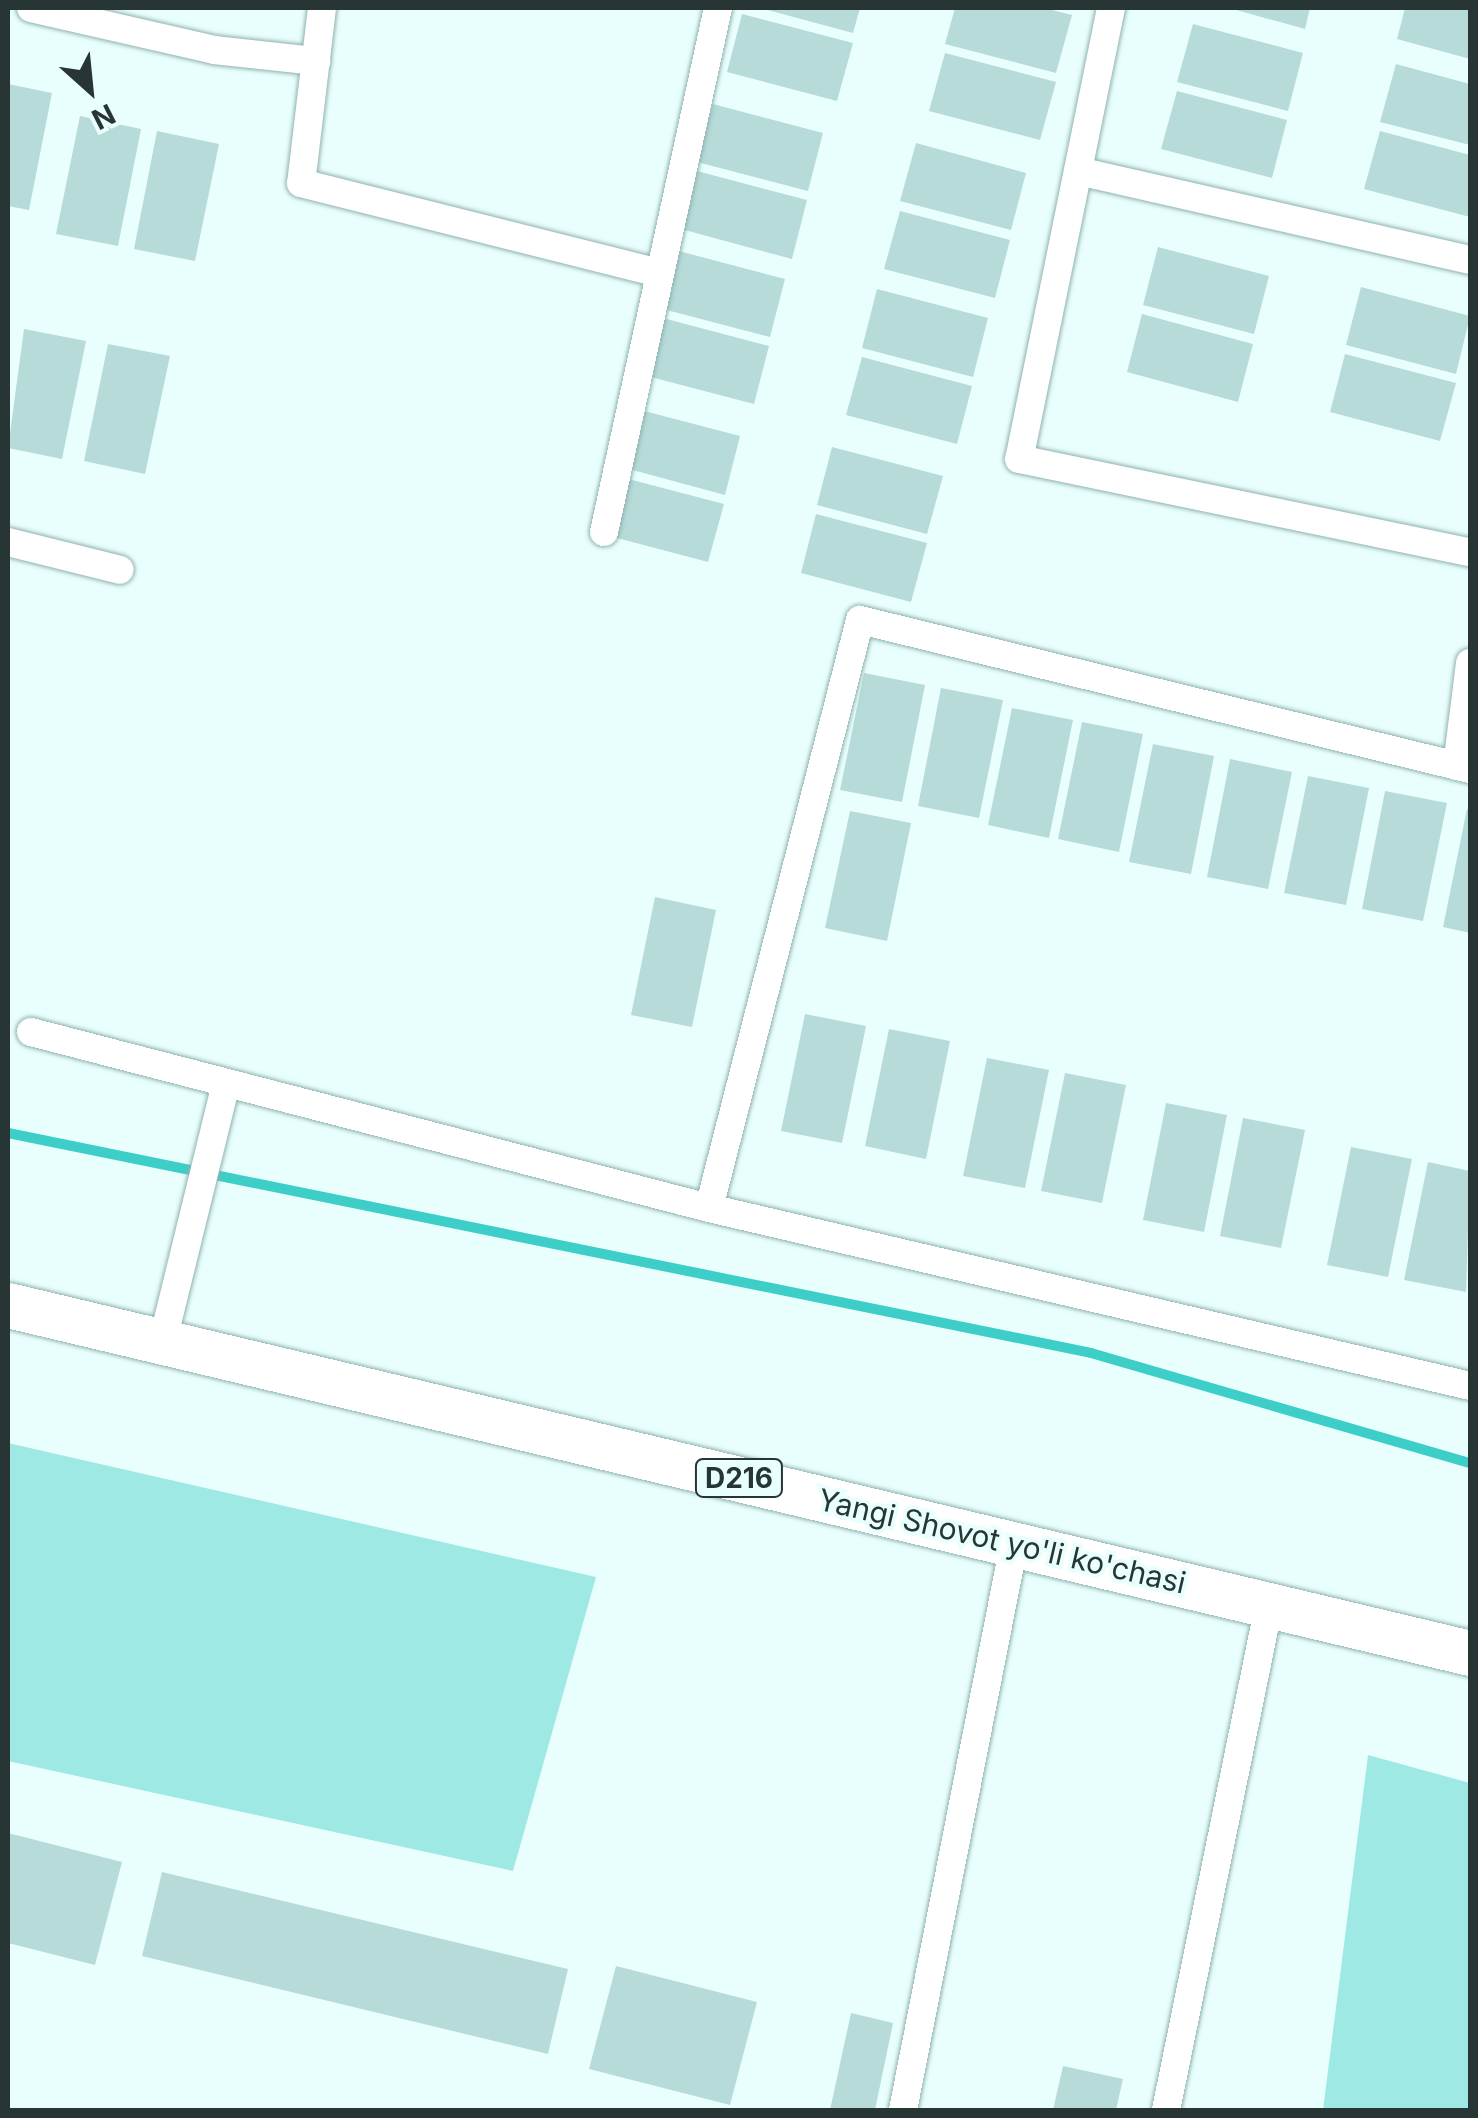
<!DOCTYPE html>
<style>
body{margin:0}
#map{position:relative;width:1478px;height:2118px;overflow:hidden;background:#e9fffd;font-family:Inter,sans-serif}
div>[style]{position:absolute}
.green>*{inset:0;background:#9fe9e5}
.stream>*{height:10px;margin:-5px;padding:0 5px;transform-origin:5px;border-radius:5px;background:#3dcec8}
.building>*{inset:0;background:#b7dbd9}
.roads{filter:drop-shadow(0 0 2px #8fb2b0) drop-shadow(0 0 2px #8fb2b0)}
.street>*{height:28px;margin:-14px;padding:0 14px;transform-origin:14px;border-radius:14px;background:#fff}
.primary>*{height:45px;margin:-22.5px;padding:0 22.5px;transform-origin:22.5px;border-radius:22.5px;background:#fff}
span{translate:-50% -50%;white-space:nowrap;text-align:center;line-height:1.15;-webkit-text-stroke:8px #e9fffd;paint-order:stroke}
.shield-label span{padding:2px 8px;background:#e9fffd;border:2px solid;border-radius:8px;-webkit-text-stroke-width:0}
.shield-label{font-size:28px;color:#273635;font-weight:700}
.street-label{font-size:30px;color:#273635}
.frame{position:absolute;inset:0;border:10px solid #273635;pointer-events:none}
.north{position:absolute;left:40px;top:40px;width:100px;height:100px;-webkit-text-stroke:8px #e9fffd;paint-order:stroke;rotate:153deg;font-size:28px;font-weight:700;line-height:40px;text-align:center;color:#273635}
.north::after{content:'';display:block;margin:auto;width:35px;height:45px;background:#273635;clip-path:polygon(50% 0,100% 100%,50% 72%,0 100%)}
</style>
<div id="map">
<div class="green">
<i style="clip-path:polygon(8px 1443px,596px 1577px,513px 1871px,8px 1761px)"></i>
<i style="clip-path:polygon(1368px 1755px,1470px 1783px,1470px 2110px,1323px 2110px)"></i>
</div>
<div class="stream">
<i style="left:8px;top:1133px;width:1105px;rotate:11.48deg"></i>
<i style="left:1091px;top:1353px;width:395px;rotate:16.2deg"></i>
</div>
<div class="building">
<i style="clip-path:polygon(760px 8px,860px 8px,853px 33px)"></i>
<i style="clip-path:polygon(955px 8px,1044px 8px,1072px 15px,1056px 73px,945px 44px)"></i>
<i style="clip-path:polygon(1229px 8px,1310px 8px,1305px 29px)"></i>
<i style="clip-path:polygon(1405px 8px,1470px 8px,1470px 59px,1397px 39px)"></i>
<i style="clip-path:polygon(742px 14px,853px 43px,837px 101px,727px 72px)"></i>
<i style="clip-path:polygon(1193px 24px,1303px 53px,1288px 111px,1177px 82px)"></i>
<i style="clip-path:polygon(945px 53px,1056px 82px,1040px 140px,929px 111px)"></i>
<i style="clip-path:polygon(1396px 64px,1470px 84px,1470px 145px,1380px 122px)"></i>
<i style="clip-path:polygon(8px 84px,52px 93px,29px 210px,8px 206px)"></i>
<i style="clip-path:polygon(1177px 91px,1287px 120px,1272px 178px,1161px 149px)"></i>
<i style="clip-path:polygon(713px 104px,823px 133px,808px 191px,697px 162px)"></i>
<i style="clip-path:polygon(80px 116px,141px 129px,118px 246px,56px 234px)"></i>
<i style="clip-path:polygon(157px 131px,219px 144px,195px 261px,134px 249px)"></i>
<i style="clip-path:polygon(1380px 131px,1470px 155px,1470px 217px,1364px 189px)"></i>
<i style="clip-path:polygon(916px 143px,1026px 173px,1011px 230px,900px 201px)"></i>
<i style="clip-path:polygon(697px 171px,807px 200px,792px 259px,681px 229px)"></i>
<i style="clip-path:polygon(900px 211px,1010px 240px,995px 298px,884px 269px)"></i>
<i style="clip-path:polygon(1158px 247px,1269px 276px,1254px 334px,1143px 305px)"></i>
<i style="clip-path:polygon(675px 250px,785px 279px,770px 337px,659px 308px)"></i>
<i style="clip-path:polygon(1361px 287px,1470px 316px,1456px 374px,1346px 345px)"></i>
<i style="clip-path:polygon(877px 289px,988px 318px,973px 377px,862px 348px)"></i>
<i style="clip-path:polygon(1142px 314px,1253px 344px,1238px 402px,1127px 372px)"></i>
<i style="clip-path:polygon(659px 317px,769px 346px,754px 404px,643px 375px)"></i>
<i style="clip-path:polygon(24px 329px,86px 341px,62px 459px,8px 448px)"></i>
<i style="clip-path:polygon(108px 344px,170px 356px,145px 474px,84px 461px)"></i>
<i style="clip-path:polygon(1345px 354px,1456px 383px,1440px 441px,1330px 412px)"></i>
<i style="clip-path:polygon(862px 357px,972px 386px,957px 444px,846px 415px)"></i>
<i style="clip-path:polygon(629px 407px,740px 436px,725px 495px,614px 465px)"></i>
<i style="clip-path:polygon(832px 447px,943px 476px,927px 534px,817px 505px)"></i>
<i style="clip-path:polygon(613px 475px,724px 504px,708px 562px,598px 533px)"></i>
<i style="clip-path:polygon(816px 514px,927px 543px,911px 602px,801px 573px)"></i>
<i style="clip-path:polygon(864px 673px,925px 685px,902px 802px,840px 790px)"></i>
<i style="clip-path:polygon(941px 688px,1003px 700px,979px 818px,918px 806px)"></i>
<i style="clip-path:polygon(1012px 708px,1073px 720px,1049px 838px,988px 825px)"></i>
<i style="clip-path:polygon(1082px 722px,1143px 734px,1119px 852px,1058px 839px)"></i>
<i style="clip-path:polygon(1153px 744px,1214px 756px,1191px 874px,1129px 862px)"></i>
<i style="clip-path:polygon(1230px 759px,1292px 772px,1268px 889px,1207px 877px)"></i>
<i style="clip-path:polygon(1308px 776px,1369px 788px,1346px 905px,1284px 893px)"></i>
<i style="clip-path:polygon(1385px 791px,1447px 803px,1423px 921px,1362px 909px)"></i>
<i style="clip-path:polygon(1467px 809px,1470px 810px,1470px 933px,1443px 927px)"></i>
<i style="clip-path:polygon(850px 811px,911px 823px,887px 941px,825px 928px)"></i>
<i style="clip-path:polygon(655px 897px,716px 910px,692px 1027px,631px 1015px)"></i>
<i style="clip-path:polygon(805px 1014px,866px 1026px,842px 1143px,781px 1131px)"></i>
<i style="clip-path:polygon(889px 1029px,950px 1041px,926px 1159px,865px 1146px)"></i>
<i style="clip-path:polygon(987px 1058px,1049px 1070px,1025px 1188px,963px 1176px)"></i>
<i style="clip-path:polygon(1065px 1073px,1126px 1085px,1102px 1203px,1041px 1191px)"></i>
<i style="clip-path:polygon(1166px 1103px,1227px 1115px,1204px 1232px,1143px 1220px)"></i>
<i style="clip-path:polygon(1243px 1118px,1305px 1130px,1281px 1248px,1220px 1236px)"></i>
<i style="clip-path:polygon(1351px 1147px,1412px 1159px,1388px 1277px,1327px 1265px)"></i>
<i style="clip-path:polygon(1428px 1162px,1470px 1171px,1466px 1292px,1404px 1280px)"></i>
<i style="clip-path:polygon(8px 1833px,122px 1862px,95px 1965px,8px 1943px)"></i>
<i style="clip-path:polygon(162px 1872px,568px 1969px,548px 2054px,142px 1956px)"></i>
<i style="clip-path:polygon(616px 1966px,757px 2002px,730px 2105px,589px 2069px)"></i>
<i style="clip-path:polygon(851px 2013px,893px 2023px,875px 2110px,830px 2110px)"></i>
<i style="clip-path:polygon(1063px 2066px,1123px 2079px,1116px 2110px,1053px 2110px)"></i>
</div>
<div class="roads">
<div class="street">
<i style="left:31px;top:8px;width:188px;rotate:12.9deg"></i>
<i style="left:214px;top:50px;width:103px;rotate:6.2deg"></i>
<i style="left:322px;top:8px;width:176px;rotate:96.8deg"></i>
<i style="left:301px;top:183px;width:370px;rotate:14.1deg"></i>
<i style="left:1111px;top:8px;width:460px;rotate:101.5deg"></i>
<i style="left:1019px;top:459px;width:460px;rotate:11.7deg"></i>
<i style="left:1078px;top:171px;width:402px;rotate:12.8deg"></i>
<i style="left:604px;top:532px;width:536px;rotate:-77.73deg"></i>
<i style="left:8px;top:542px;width:115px;rotate:14deg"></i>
<i style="left:1457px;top:766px;width:104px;rotate:-82.8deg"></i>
<i style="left:31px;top:1032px;width:700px;rotate:14.55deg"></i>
<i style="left:709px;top:1208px;width:782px;rotate:13.16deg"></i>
<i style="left:709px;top:1208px;width:607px;rotate:-75.6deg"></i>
<i style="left:860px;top:620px;width:628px;rotate:13.73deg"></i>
<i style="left:163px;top:1340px;width:264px;rotate:-76.2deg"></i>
<i style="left:903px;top:2110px;width:577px;rotate:-78.9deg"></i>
<i style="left:1166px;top:2110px;width:515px;rotate:-78.47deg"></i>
</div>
<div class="primary">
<i style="left:8px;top:1305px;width:1503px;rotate:13.39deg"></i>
</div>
</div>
<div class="shield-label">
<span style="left:739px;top:1478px">D216</span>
</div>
<div class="street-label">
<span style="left:1002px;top:1541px;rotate:13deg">Yangi Shovot yo'li ko'chasi</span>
</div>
<div class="frame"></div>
<div class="north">N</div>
</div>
